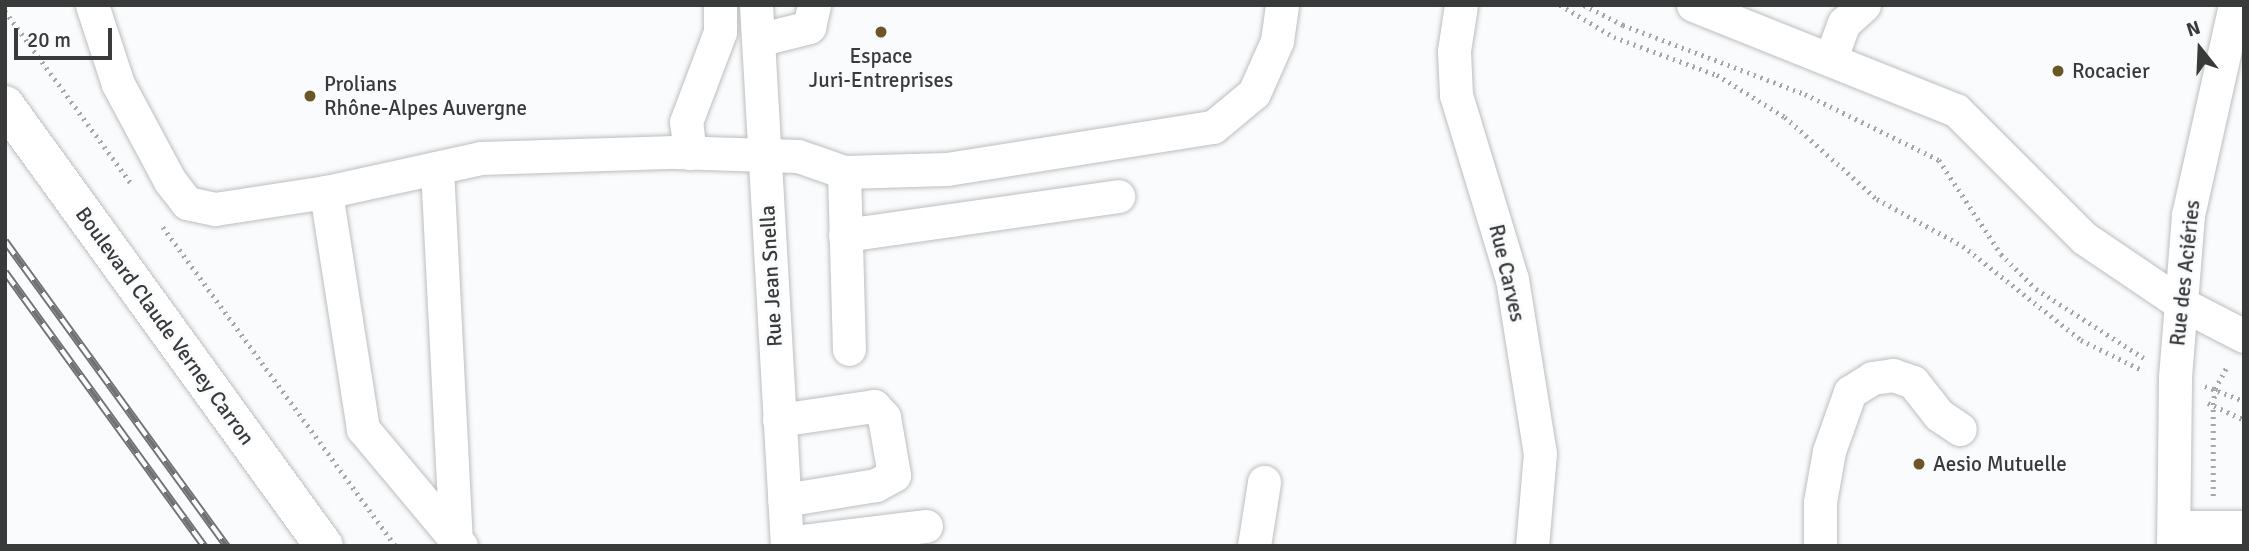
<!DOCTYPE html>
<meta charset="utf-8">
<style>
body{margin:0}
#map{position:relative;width:2249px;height:551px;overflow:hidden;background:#fafbfd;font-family:Signika,sans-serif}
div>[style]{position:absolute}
.path>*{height:4.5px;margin-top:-2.25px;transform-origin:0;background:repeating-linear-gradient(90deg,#a5a6a7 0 2px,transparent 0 7px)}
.roads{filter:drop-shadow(0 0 2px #bcbebf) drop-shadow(0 0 2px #bcbebf)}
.minor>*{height:33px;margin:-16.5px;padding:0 16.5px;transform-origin:16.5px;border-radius:16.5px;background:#fff}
.major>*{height:38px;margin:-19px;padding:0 19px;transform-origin:19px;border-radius:19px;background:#fff}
.rail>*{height:8px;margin-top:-4px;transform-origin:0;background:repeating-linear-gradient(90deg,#fafbfd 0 16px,#717273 0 32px);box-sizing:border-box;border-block:2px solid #717273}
.dots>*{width:19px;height:19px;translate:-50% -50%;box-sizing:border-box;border:4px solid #fafbfd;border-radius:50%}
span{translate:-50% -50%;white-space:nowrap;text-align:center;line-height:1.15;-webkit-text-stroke:6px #fafbfd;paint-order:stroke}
.poi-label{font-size:21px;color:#393a3a}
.left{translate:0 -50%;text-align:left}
.street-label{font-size:21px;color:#393a3a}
.frame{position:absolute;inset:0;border:7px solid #393a3a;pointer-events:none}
.north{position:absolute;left:2165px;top:14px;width:70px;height:70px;-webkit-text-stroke:5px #fafbfd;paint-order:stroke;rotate:342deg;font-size:19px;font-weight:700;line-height:28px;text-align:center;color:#393a3a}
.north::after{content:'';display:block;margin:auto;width:24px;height:32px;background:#393a3a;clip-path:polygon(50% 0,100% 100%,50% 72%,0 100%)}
.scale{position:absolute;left:14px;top:28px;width:98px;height:32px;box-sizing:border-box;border:4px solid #393a3a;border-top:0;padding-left:9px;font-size:21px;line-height:24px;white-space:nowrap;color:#393a3a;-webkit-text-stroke:5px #fafbfd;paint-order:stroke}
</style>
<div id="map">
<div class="path">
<i style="left:1560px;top:5px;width:63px;rotate:30.7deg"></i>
<i style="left:1614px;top:37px;width:110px;rotate:20.3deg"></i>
<i style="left:1717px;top:75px;width:80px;rotate:31.7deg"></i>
<i style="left:1785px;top:117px;width:123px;rotate:41.7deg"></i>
<i style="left:1877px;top:199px;width:98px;rotate:28.7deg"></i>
<i style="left:1963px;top:246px;width:151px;rotate:38.5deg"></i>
<i style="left:2081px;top:340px;width:70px;rotate:26.2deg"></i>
<i style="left:1584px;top:5px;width:44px;rotate:27.1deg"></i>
<i style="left:1623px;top:25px;width:195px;rotate:20.8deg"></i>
<i style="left:1805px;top:94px;width:149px;rotate:26.2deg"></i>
<i style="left:1939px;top:160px;width:113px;rotate:56.6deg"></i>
<i style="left:2001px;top:254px;width:49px;rotate:45deg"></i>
<i style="left:2036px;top:289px;width:128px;rotate:32.6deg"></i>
<i style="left:5px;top:11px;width:213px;rotate:53.8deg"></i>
<i style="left:163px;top:227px;width:395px;rotate:53.9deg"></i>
<i style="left:2205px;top:386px;width:42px;rotate:21deg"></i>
<i style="left:2208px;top:403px;width:40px;rotate:25deg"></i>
<i style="left:2213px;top:496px;width:91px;rotate:-90deg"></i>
<i style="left:2213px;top:405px;width:16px;rotate:-83deg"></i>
<i style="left:2215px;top:389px;width:27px;rotate:-62deg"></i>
</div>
<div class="roads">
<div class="minor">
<i style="left:92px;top:5px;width:83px;rotate:71.8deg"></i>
<i style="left:118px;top:84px;width:110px;rotate:61.8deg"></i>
<i style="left:170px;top:181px;width:28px;rotate:52deg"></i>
<i style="left:187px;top:203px;width:29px;rotate:12deg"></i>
<i style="left:215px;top:209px;width:112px;rotate:-8.7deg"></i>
<i style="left:756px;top:5px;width:542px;rotate:86.72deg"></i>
<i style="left:1461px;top:5px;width:47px;rotate:98.7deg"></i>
<i style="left:1454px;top:51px;width:44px;rotate:87.4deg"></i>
<i style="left:1456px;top:95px;width:192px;rotate:73.1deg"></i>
<i style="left:1512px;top:279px;width:176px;rotate:80.9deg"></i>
<i style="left:1540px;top:453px;width:93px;rotate:94.9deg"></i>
<i style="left:1693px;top:5px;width:283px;rotate:21.8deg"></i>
<i style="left:1956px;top:110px;width:181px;rotate:45deg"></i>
<i style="left:2084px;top:238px;width:116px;rotate:34.1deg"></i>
<i style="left:2180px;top:303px;width:72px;rotate:27.3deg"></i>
<i style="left:758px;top:40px;width:53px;rotate:-14.3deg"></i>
<i style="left:809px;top:27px;width:23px;rotate:-77deg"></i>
<i style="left:1831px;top:58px;width:37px;rotate:-70deg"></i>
<i style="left:1844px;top:23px;width:27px;rotate:-42deg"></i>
<i style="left:690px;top:153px;width:31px;rotate:-97deg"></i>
<i style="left:686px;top:122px;width:96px;rotate:-69.3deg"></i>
<i style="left:720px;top:32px;width:27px;rotate:-90deg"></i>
<i style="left:437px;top:168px;width:372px;rotate:87.1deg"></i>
<i style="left:844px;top:172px;width:177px;rotate:88.4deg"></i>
<i style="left:845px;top:235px;width:276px;rotate:-8.1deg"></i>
<i style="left:779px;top:420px;width:96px;rotate:-8.4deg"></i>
<i style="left:874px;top:406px;width:15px;rotate:48deg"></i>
<i style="left:884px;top:417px;width:59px;rotate:80.2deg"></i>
<i style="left:894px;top:475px;width:21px;rotate:151deg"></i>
<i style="left:876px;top:485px;width:93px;rotate:170.7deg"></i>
<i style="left:2174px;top:527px;width:70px"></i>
<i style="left:787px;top:543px;width:140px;rotate:-7deg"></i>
<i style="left:461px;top:546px;width:153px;rotate:-129.9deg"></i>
<i style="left:363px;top:429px;width:240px;rotate:-98.9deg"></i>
<i style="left:326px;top:192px;width:158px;rotate:-12.4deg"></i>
<i style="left:480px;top:158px;width:195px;rotate:-1.8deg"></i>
<i style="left:675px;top:152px;width:123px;rotate:1.9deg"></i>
<i style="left:798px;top:156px;width:49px;rotate:19.2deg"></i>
<i style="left:844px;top:172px;width:103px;rotate:-1.7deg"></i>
<i style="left:947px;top:169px;width:269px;rotate:-9deg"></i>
<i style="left:1213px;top:127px;width:53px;rotate:-39.7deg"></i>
<i style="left:1254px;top:93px;width:57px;rotate:-66.1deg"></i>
<i style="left:1277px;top:41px;width:36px;rotate:-82deg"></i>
<i style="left:1254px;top:546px;width:65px;rotate:-81.1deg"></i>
<i style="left:1820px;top:546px;width:44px;rotate:-90deg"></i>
<i style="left:1820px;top:502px;width:52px;rotate:-80deg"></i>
<i style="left:1829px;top:451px;width:63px;rotate:-70.4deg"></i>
<i style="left:1850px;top:392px;width:26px;rotate:-32deg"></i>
<i style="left:1872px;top:378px;width:21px;rotate:-8deg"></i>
<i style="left:1893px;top:375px;width:21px;rotate:19deg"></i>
<i style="left:1913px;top:382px;width:42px;rotate:51.8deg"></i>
<i style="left:1939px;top:415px;width:25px;rotate:34deg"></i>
<i style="left:2173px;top:546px;width:169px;rotate:-89.3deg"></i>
<i style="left:2175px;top:377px;width:163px;rotate:-85.4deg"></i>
<i style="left:2188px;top:215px;width:215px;rotate:-77.4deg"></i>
</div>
<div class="major">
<i style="left:5px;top:105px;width:544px;rotate:54.12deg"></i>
</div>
</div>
<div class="rail">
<i style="left:5px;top:241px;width:377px;rotate:54deg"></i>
<i style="left:5px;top:272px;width:339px;rotate:54deg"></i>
</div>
<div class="dots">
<i style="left:881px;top:32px;background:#695725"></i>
<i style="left:2058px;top:71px;background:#695725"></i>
<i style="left:310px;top:96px;background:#695725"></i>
<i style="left:1919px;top:464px;background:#695725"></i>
</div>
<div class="poi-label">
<span style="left:881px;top:68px">Espace<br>Juri-Entreprises</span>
<span class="left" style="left:2072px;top:71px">Rocacier</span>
<span class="left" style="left:324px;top:96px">Prolians<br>Rhône-Alpes Auvergne</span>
<span class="left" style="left:1933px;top:464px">Aesio Mutuelle</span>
</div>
<div class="street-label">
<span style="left:1507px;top:273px;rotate:77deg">Rue Carves</span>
<span style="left:2185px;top:273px;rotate:-84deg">Rue des Aciéries</span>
<span style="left:771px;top:276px;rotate:-93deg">Rue Jean Snella</span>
<span style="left:165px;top:326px;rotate:54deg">Boulevard Claude Verney Carron</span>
</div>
<div class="frame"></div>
<div class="north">N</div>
<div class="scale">20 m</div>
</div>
